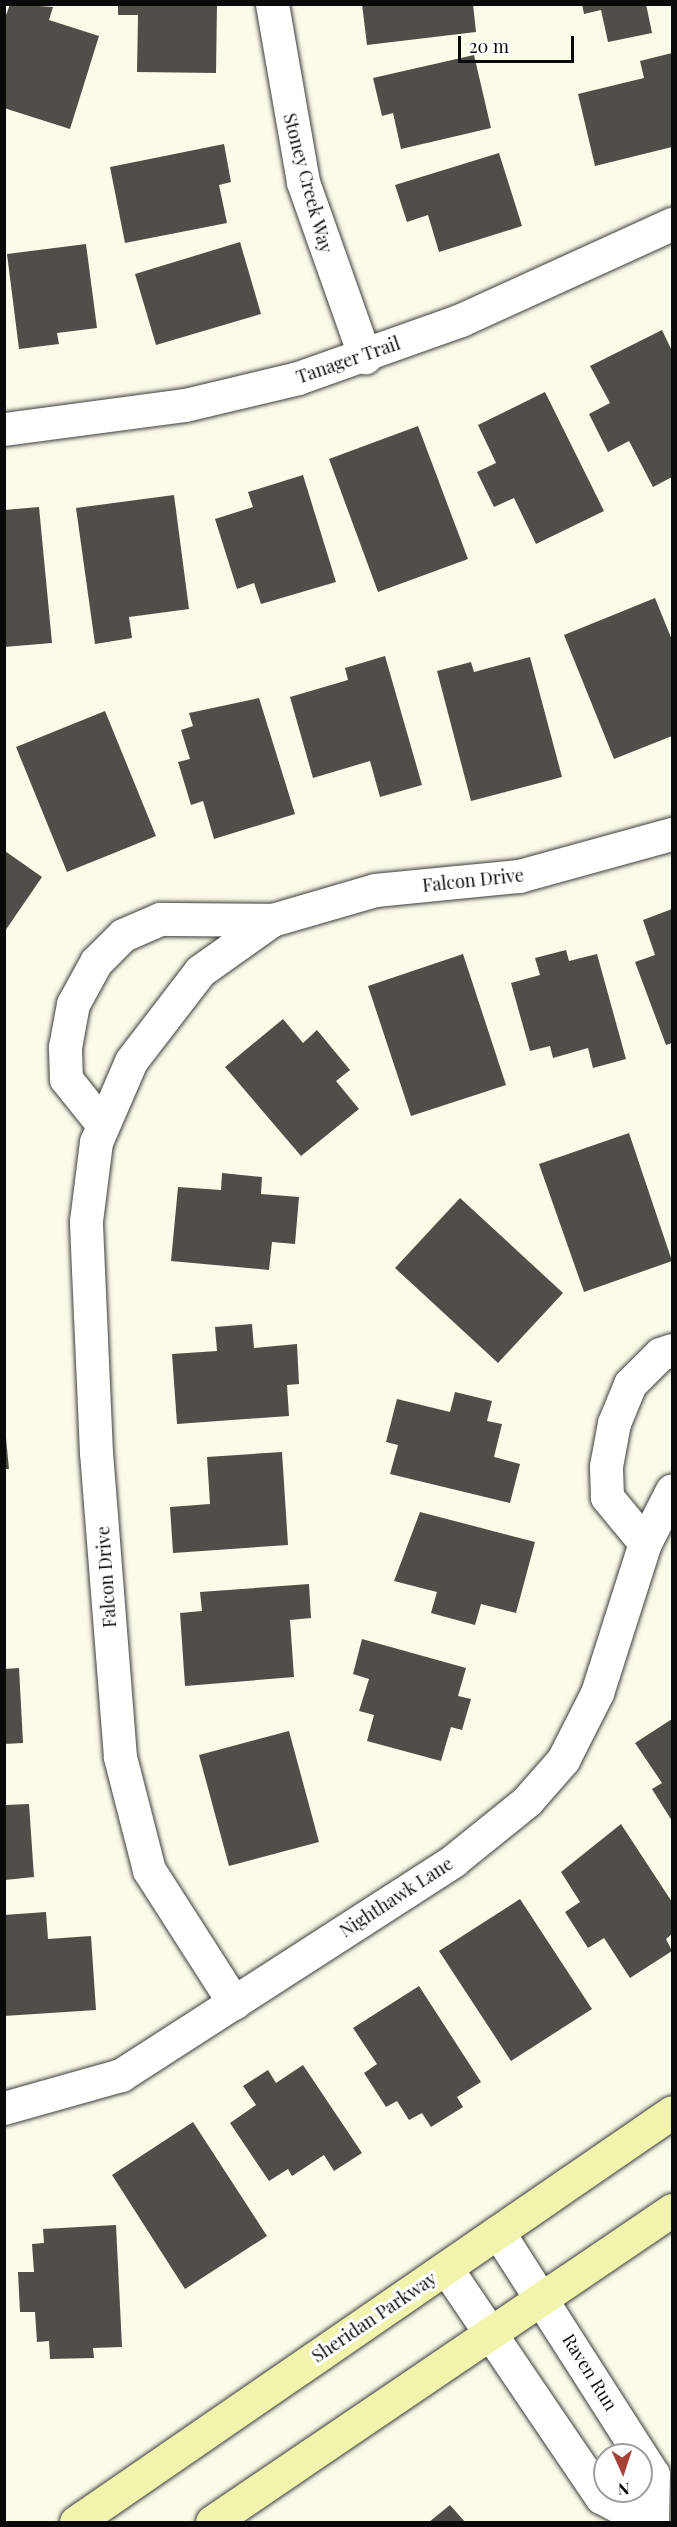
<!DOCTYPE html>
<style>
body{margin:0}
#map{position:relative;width:677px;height:2527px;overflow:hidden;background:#fcfbe9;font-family:"Playfair Display",serif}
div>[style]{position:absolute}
.building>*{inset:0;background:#514d48}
.roads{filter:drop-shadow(0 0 2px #3d3d3d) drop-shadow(0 0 2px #3d3d3d)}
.street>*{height:33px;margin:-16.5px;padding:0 16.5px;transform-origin:16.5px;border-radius:16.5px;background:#fff}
.secondary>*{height:33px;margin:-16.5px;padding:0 16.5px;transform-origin:16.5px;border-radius:16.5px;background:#f1f4ad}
span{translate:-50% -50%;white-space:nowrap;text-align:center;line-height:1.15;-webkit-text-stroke:6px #fff;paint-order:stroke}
.street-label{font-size:18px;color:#0a0a0a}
.frame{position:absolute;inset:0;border:6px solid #0a0a0a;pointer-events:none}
.north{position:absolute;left:593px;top:2443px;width:60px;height:60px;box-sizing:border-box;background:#fff;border:2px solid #9d9d9d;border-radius:50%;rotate:177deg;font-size:16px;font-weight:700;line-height:24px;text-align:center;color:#0a0a0a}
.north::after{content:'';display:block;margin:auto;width:21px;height:27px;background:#a64136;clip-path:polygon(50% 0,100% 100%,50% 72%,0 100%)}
.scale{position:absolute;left:458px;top:36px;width:116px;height:27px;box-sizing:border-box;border:3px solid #0a0a0a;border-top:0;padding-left:8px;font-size:18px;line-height:21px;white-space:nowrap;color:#0a0a0a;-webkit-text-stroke:4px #fff;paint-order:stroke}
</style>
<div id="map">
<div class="building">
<i style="clip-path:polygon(10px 4px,53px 7px,49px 20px,99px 36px,70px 129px,4px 108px,4px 21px)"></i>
<i style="clip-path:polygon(118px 4px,217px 4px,216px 73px,137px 72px,138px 15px,118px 15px)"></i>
<i style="clip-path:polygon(362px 4px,473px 4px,476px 32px,367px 45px)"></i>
<i style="clip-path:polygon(582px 4px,646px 4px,652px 33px,608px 42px,601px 10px,584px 14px)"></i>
<i style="clip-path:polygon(672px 53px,672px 147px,595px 166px,578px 94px,644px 78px,640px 61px)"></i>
<i style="clip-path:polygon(474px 55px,491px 128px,401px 149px,393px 113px,382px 116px,373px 78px)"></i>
<i style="clip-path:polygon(224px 144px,231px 182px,219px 185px,227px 223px,125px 243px,110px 167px)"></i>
<i style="clip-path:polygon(499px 153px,522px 226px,439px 252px,428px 215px,407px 222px,395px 185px)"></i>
<i style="clip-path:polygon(240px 242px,261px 314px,156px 345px,135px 274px)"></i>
<i style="clip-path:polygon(86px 244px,97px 328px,57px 333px,59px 344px,19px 349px,7px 254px)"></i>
<i style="clip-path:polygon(662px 330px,672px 351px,672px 477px,653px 487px,629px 441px,608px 452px,589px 414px,610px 403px,590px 366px)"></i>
<i style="clip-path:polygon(545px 392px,604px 511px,536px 544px,514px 498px,494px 507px,477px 472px,496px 463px,478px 425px)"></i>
<i style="clip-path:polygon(418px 426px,468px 559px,378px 592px,329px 459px)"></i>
<i style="clip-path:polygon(303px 475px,336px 582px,261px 604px,254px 583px,237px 589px,215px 519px,253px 507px,248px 492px)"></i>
<i style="clip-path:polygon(174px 495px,189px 609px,129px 617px,132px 638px,95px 644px,76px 508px)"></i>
<i style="clip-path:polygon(39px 507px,52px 643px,4px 647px,4px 510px)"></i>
<i style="clip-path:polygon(655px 598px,672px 640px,672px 736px,614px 759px,564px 635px)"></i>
<i style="clip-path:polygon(385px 656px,422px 785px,380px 797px,370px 761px,313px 778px,290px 697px,348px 680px,345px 668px)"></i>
<i style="clip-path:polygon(530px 657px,562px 777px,471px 801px,437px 671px,471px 662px,474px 672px)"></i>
<i style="clip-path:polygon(259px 698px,295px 814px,214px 839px,203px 801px,191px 805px,178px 762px,190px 759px,181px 730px,193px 726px,189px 713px)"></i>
<i style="clip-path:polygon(105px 711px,156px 836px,67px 872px,16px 747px)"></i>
<i style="clip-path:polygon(5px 851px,42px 877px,5px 931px)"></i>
<i style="clip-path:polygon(672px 909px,672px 1043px,666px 1045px,635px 962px,655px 955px,643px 920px)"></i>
<i style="clip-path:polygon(566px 950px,569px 961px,597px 954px,626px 1059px,593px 1068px,588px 1048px,553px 1058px,550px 1046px,530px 1051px,511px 983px,540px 975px,535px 958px)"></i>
<i style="clip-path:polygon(463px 954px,506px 1085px,411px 1116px,368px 986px)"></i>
<i style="clip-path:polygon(283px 1019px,303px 1043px,317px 1030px,350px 1070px,336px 1081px,359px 1109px,301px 1156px,225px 1067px)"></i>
<i style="clip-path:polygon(629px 1133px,672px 1261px,584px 1292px,539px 1164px)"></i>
<i style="clip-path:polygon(222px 1173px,262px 1177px,261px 1194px,299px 1197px,295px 1244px,272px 1242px,269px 1270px,171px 1261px,178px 1187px,221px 1190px)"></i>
<i style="clip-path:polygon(460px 1198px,563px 1293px,498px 1363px,395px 1268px)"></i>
<i style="clip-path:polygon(252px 1324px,254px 1348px,297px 1344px,299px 1384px,287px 1385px,289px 1416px,177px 1424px,172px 1354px,217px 1351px,215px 1327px)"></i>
<i style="clip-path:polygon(455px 1392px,492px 1401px,487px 1421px,502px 1424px,494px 1457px,520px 1464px,510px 1503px,390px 1474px,398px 1445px,386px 1442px,397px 1399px,450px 1412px)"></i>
<i style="clip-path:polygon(4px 1418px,9px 1469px,4px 1469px)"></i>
<i style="clip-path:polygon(282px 1452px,288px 1545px,173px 1553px,170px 1507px,210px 1504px,207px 1457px)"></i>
<i style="clip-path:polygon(420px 1512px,535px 1542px,516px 1613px,481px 1604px,475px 1625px,431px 1613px,437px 1592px,394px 1581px)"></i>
<i style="clip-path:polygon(309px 1584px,311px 1618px,290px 1620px,294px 1677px,185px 1686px,180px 1613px,202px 1611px,200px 1592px)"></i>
<i style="clip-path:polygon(362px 1639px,466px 1668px,458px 1696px,471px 1699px,462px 1730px,451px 1727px,441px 1761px,367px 1741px,374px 1715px,359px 1711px,369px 1679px,353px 1674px)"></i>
<i style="clip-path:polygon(19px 1668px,23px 1743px,4px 1744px,4px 1669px)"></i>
<i style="clip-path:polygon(672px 1719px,672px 1821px,652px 1789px,662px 1783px,635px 1743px)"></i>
<i style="clip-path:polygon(289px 1731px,319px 1842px,229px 1866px,199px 1755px)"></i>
<i style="clip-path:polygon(29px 1804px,34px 1877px,5px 1880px,5px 1805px)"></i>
<i style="clip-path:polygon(621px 1824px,672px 1902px,672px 1934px,666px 1939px,672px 1951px,630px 1978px,604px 1938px,588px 1948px,565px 1912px,580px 1902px,561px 1872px)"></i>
<i style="clip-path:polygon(520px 1899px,592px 2009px,511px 2061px,439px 1951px)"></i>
<i style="clip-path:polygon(46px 1912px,48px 1939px,91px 1936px,96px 2010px,4px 2016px,4px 1915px)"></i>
<i style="clip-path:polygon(419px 1986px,481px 2082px,457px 2097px,463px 2107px,431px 2127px,422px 2113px,409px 2120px,397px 2101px,386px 2107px,364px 2073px,377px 2064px,353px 2028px)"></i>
<i style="clip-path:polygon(303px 2065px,362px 2153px,334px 2171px,324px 2155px,292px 2176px,288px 2169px,269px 2181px,230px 2123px,256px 2105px,243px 2086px,268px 2070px,276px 2083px)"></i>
<i style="clip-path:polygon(193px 2122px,267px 2236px,185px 2289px,112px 2175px)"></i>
<i style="clip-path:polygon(116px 2225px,122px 2347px,93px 2348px,94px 2358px,50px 2359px,49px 2341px,37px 2342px,35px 2312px,20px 2312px,18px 2272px,34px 2272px,32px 2244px,44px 2243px,43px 2229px)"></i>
<i style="clip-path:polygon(450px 2505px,465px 2522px,429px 2522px)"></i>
</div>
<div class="roads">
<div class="street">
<i style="left:272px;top:4px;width:181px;rotate:80.1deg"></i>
<i style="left:303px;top:182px;width:186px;rotate:70.5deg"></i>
<i style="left:4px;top:429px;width:183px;rotate:-7.6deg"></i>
<i style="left:185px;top:405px;width:116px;rotate:-13.4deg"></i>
<i style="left:298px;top:378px;width:173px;rotate:-19.6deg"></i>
<i style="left:461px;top:320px;width:232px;rotate:-24.5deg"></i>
<i style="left:103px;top:1125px;width:59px;rotate:-128.8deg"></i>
<i style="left:66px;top:1079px;width:32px;rotate:-92deg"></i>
<i style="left:65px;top:1047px;width:44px;rotate:-79.5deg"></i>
<i style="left:73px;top:1004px;width:48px;rotate:-61.3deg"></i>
<i style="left:96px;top:962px;width:38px;rotate:-45deg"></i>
<i style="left:123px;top:935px;width:40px;rotate:-23.4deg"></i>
<i style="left:160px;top:919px;width:112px;rotate:0.5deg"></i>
<i style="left:645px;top:1543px;width:60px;rotate:-129.6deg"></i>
<i style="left:607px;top:1497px;width:31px;rotate:-92deg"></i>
<i style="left:606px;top:1466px;width:44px;rotate:-79.5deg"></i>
<i style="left:614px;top:1423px;width:42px;rotate:-67.7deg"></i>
<i style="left:630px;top:1384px;width:42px;rotate:-45deg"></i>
<i style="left:660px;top:1354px;width:13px;rotate:-18deg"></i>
<i style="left:234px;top:2003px;width:158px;rotate:-122.6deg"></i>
<i style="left:149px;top:1870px;width:117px;rotate:-104.4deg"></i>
<i style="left:120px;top:1757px;width:305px;rotate:-94.5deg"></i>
<i style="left:96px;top:1453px;width:232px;rotate:-92.5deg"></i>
<i style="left:86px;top:1221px;width:80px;rotate:-82.8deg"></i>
<i style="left:96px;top:1142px;width:88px;rotate:-66.6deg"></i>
<i style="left:131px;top:1061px;width:113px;rotate:-52.5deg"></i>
<i style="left:200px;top:971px;width:88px;rotate:-35.3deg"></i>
<i style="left:272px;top:920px;width:107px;rotate:-16.2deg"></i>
<i style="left:375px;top:890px;width:145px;rotate:-5.6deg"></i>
<i style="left:519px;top:876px;width:159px;rotate:-15.4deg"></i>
<i style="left:4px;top:2108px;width:122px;rotate:-15.8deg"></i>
<i style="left:121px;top:2075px;width:396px;rotate:-32.8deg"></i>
<i style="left:454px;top:1860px;width:94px;rotate:-38.9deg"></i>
<i style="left:527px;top:1801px;width:55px;rotate:-48.7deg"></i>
<i style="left:563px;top:1760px;width:75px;rotate:-63.1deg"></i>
<i style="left:597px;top:1693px;width:157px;rotate:-72.3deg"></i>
<i style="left:645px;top:1543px;width:59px;rotate:-63deg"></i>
<i style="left:498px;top:2232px;width:287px;rotate:57.4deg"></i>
<i style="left:653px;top:2474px;width:48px;rotate:91.2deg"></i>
<i style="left:446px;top:2268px;width:277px;rotate:55.9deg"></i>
<i style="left:601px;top:2497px;width:53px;rotate:28deg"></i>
</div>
<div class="secondary">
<i style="left:76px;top:2522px;width:723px;rotate:-34.52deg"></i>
<i style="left:212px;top:2522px;width:556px;rotate:-34.15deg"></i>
</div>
</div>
<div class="street-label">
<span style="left:308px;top:183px;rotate:75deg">Stoney Creek Way</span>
<span style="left:348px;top:360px;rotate:-19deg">Tanager Trail</span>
<span style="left:473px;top:880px;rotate:-6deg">Falcon Drive</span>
<span style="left:106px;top:1577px;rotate:-94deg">Falcon Drive</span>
<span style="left:396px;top:1897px;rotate:-33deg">Nighthawk Lane</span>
<span style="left:374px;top:2317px;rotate:-34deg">Sheridan Parkway</span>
<span style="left:590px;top:2372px;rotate:58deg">Raven Run</span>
</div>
<div class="frame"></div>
<div class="north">N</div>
<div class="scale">20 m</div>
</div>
